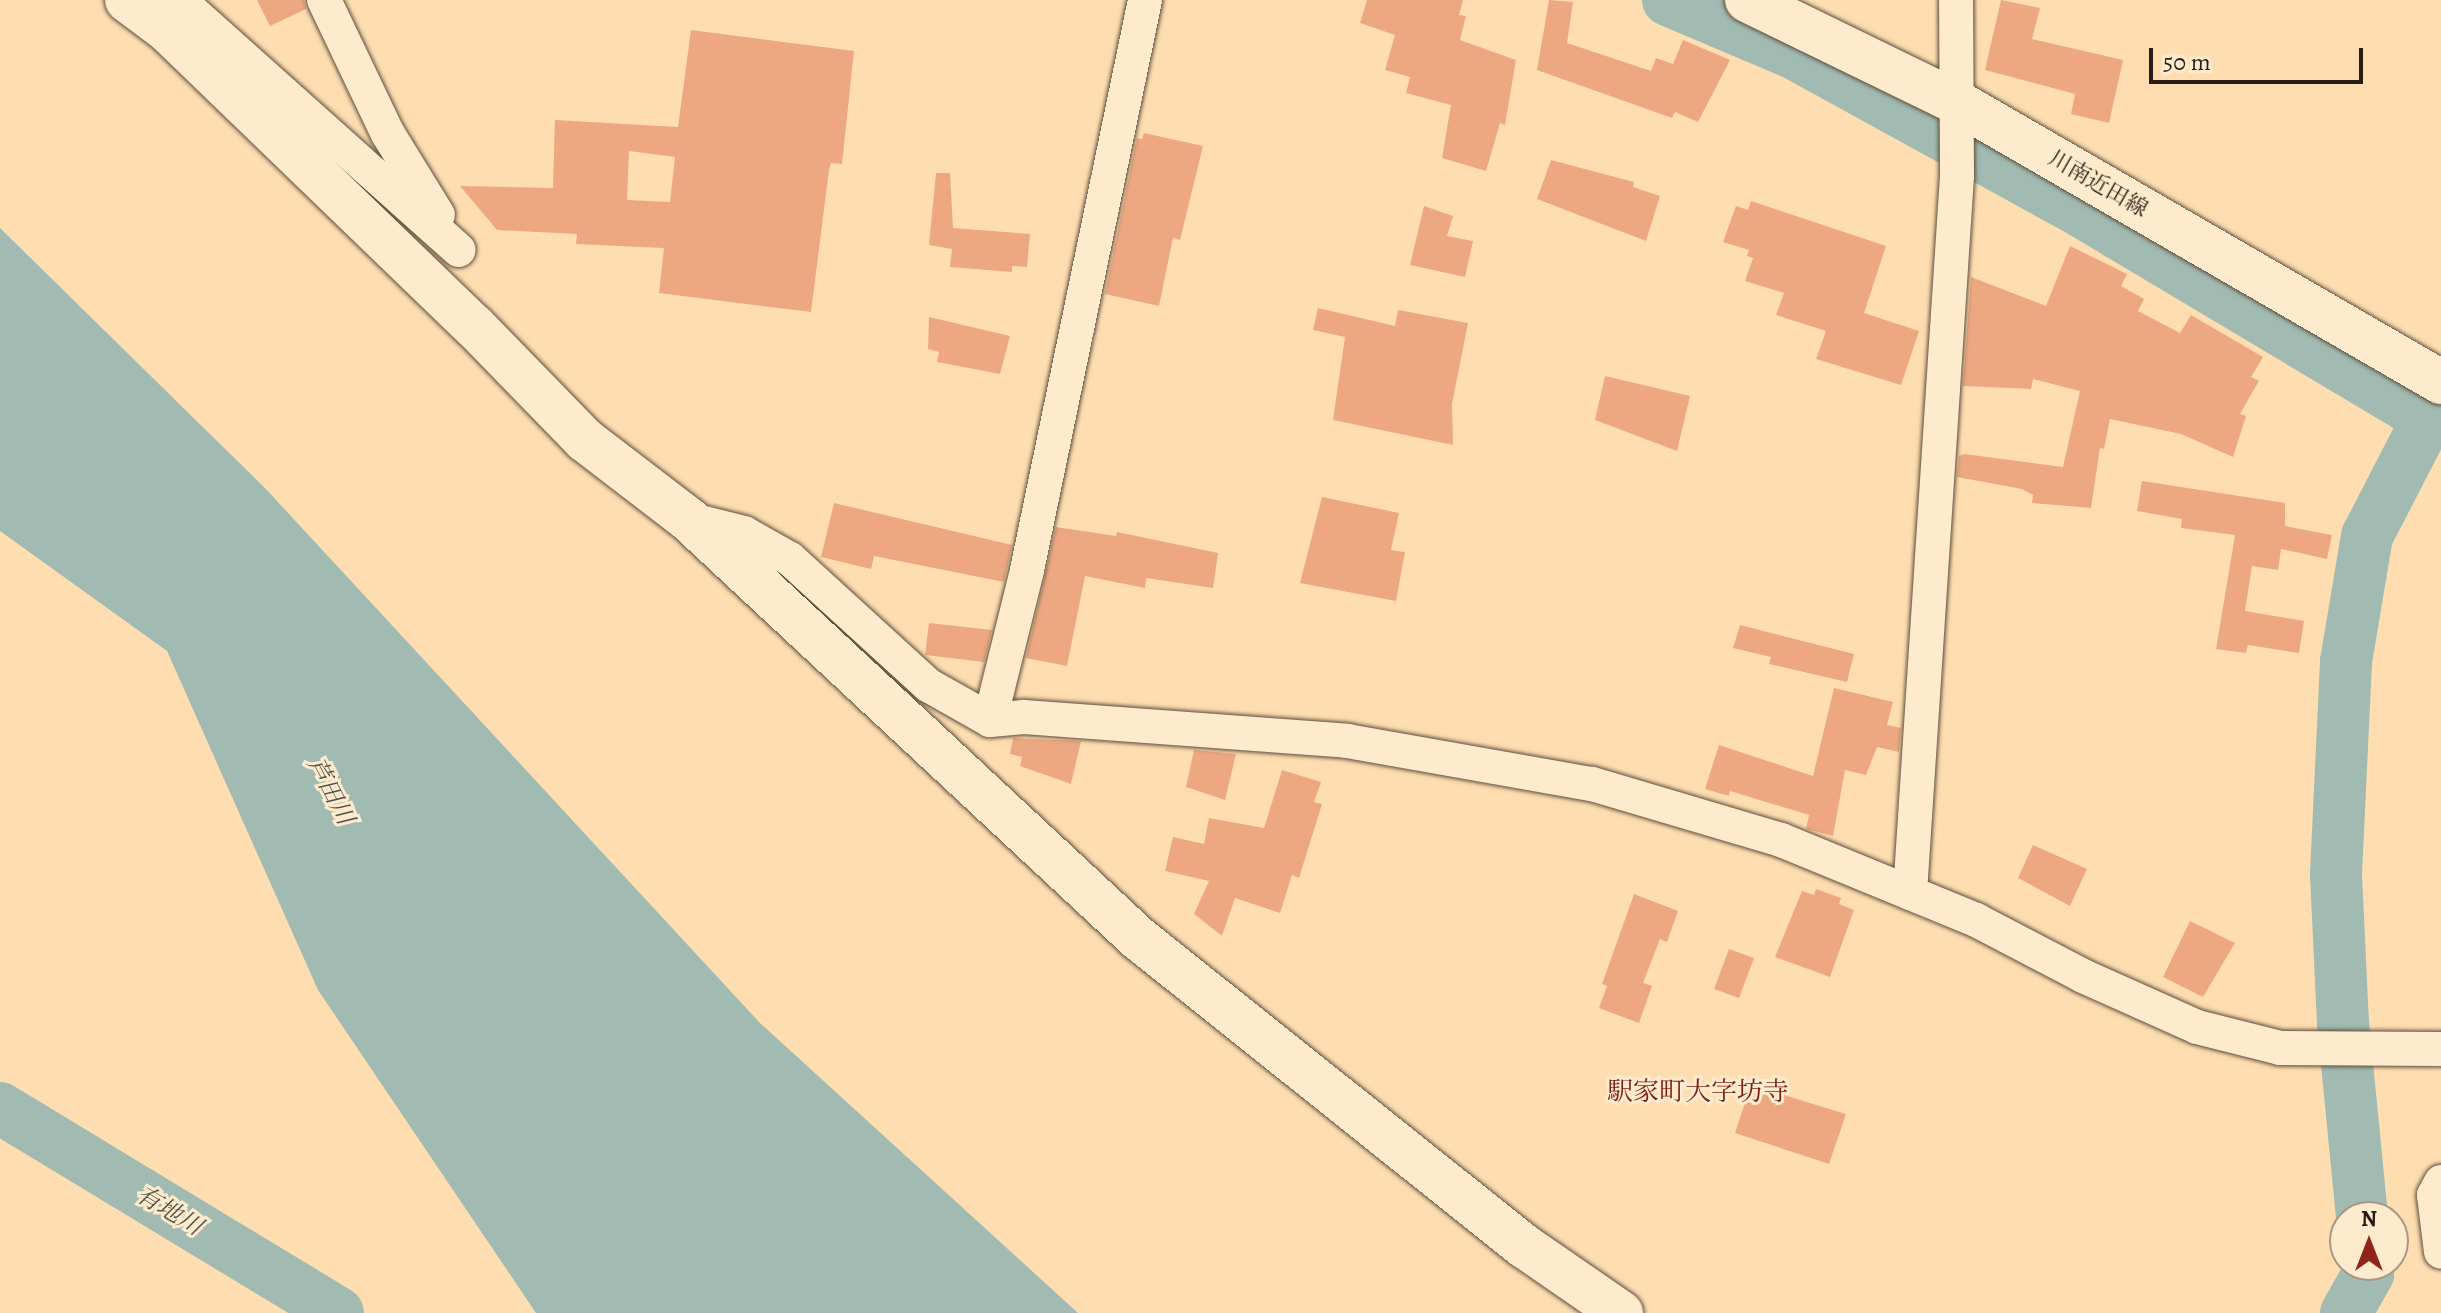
<!DOCTYPE html>
<meta charset="utf-8">
<style>
body{margin:0}
#map{position:relative;width:2441px;height:1313px;overflow:hidden;background:#fedeb1;font-family:Alegreya,"Noto Serif JP",serif}
div>[style]{position:absolute}
.water>*{inset:0;background:#a1bbb2}
.river>*{height:52px;margin:-26px;padding:0 26px;transform-origin:26px;border-radius:26px;background:#a1bbb2}
.building>*{inset:0;background:#eda882}
.roads{filter:drop-shadow(0 0 2px #5e4d3c) drop-shadow(0 0 2px #5e4d3c)}
.street>*{height:34px;margin:-17px;padding:0 17px;transform-origin:17px;border-radius:17px;background:#feeacc}
.secondary>*{height:44px;margin:-22px;padding:0 22px;transform-origin:22px;border-radius:22px;background:#feeacc}
span{translate:-50% -50%;white-space:nowrap;text-align:center;line-height:1.15;-webkit-text-stroke:6px #feeacc;paint-order:stroke}
.street-label{font-size:22px;color:#281d15}
.water-label{font-size:24px;color:#52544c;font-style:italic}
.quarter-label{font-size:26px;color:#7a1f14}
.north{position:absolute;left:2329px;top:1201px;width:80px;height:80px;box-sizing:border-box;background:#feeacc;border:2px solid #a89883;border-radius:50%;rotate:0deg;font-size:22px;font-weight:700;line-height:32px;text-align:center;color:#281d15}
.north::after{content:'';display:block;margin:auto;width:28px;height:36px;background:#8f2418;clip-path:polygon(50% 0,100% 100%,50% 72%,0 100%)}
.scale{position:absolute;left:2149px;top:48px;width:214px;height:36px;box-sizing:border-box;border:4px solid #281d15;border-top:0;padding-left:10px;font-size:24px;line-height:28px;white-space:nowrap;color:#281d15;-webkit-text-stroke:6px #feeacc;paint-order:stroke}
</style>
<div id="map">
<div class="water">
<i style="clip-path:polygon(0 228px,264px 487px,760px 1023px,1078px 1313px,536px 1313px,318px 990px,167px 651px,0 531px)"></i>
</div>
<div class="river">
<i style="left:1668px;top:0;width:138px;rotate:23deg"></i>
<i style="left:1795px;top:54px;width:328px;rotate:28.8deg"></i>
<i style="left:2082px;top:212px;width:403px;rotate:30.8deg"></i>
<i style="left:2428px;top:418px;width:133px;rotate:117.3deg"></i>
<i style="left:2367px;top:536px;width:128px;rotate:99.5deg"></i>
<i style="left:2346px;top:662px;width:213px;rotate:92.7deg"></i>
<i style="left:2336px;top:875px;width:148px;rotate:87.3deg"></i>
<i style="left:2343px;top:1023px;width:195px;rotate:84.4deg"></i>
<i style="left:0;top:1108px;width:395px;rotate:31.2deg"></i>
<i style="left:2346px;top:1313px;width:45px;rotate:-60.6deg"></i>
<i style="left:2368px;top:1274px;width:9px;rotate:-96deg"></i>
</div>
<div class="building">
<i style="clip-path:polygon(257px 0,304px 0,306px 9px,270px 26px)"></i>
<i style="clip-path:polygon(1367px 0,1463px 0,1459px 15px,1466px 16px,1460px 40px,1516px 60px,1505px 125px,1500px 123px,1486px 171px,1442px 158px,1451px 105px,1406px 93px,1410px 77px,1385px 70px,1395px 35px,1360px 23px)"></i>
<i style="clip-path:polygon(1549px 0,1573px 2px,1567px 43px,1651px 71px,1656px 58px,1673px 64px,1683px 40px,1730px 60px,1698px 122px,1675px 112px,1672px 118px,1537px 70px)"></i>
<i style="clip-path:polygon(2001px 0,2040px 8px,2032px 39px,2123px 60px,2109px 123px,2071px 114px,2075px 94px,1985px 70px)"></i>
<i style="clip-path:polygon(evenodd,691px 30px,854px 51px,842px 164px,831px 163px,829px 170px,811px 312px,659px 293px,664px 248px,576px 244px,577px 234px,497px 230px,460px 186px,553px 188px,555px 120px,678px 127px,691px 30px,629px 151px,675px 157px,670px 202px,627px 200px,629px 151px)"></i>
<i style="clip-path:polygon(1144px 133px,1203px 146px,1180px 240px,1173px 238px,1159px 306px,1105px 294px,1137px 138px,1142px 139px)"></i>
<i style="clip-path:polygon(1551px 160px,1634px 182px,1633px 187px,1660px 196px,1646px 241px,1537px 199px)"></i>
<i style="clip-path:polygon(936px 173px,950px 173px,953px 228px,1030px 234px,1027px 267px,1012px 266px,1012px 272px,950px 267px,952px 249px,929px 245px)"></i>
<i style="clip-path:polygon(1751px 201px,1886px 246px,1864px 313px,1919px 331px,1901px 385px,1816px 359px,1826px 331px,1776px 315px,1784px 293px,1745px 281px,1753px 258px,1747px 256px,1749px 250px,1723px 242px,1736px 206px,1748px 210px)"></i>
<i style="clip-path:polygon(1424px 206px,1453px 216px,1447px 236px,1473px 241px,1465px 277px,1410px 265px)"></i>
<i style="clip-path:polygon(2070px 246px,2127px 274px,2121px 286px,2144px 299px,2138px 311px,2180px 333px,2191px 315px,2263px 357px,2251px 377px,2259px 381px,2240px 414px,2246px 416px,2233px 457px,2181px 434px,2110px 419px,2104px 449px,2100px 448px,2091px 508px,2032px 503px,2033px 495px,2022px 489px,1957px 477px,1959px 456px,1965px 454px,2063px 467px,2080px 391px,2033px 379px,2031px 389px,1963px 386px,1971px 277px,2046px 306px)"></i>
<i style="clip-path:polygon(1318px 308px,1395px 326px,1398px 310px,1468px 323px,1452px 404px,1453px 445px,1333px 420px,1345px 337px,1313px 330px)"></i>
<i style="clip-path:polygon(929px 317px,1010px 336px,1000px 374px,937px 362px,939px 352px,928px 349px)"></i>
<i style="clip-path:polygon(1605px 376px,1690px 396px,1677px 451px,1595px 420px)"></i>
<i style="clip-path:polygon(2142px 481px,2285px 503px,2285px 526px,2332px 535px,2327px 559px,2281px 549px,2278px 570px,2252px 566px,2245px 611px,2304px 621px,2299px 653px,2248px 645px,2246px 653px,2216px 649px,2235px 535px,2181px 528px,2182px 519px,2137px 511px)"></i>
<i style="clip-path:polygon(1322px 497px,1399px 513px,1391px 550px,1405px 552px,1396px 601px,1300px 583px)"></i>
<i style="clip-path:polygon(834px 503px,1012px 545px,1004px 582px,874px 556px,871px 569px,821px 557px)"></i>
<i style="clip-path:polygon(1056px 527px,1116px 536px,1117px 532px,1218px 553px,1213px 588px,1146px 578px,1145px 588px,1085px 576px,1067px 666px,1026px 658px)"></i>
<i style="clip-path:polygon(929px 623px,992px 630px,984px 662px,925px 655px)"></i>
<i style="clip-path:polygon(1740px 625px,1854px 654px,1847px 682px,1769px 664px,1771px 657px,1733px 648px)"></i>
<i style="clip-path:polygon(1834px 688px,1893px 702px,1887px 725px,1901px 728px,1899px 752px,1877px 747px,1866px 775px,1845px 770px,1833px 836px,1806px 829px,1809px 815px,1730px 791px,1729px 796px,1705px 789px,1719px 745px,1813px 776px)"></i>
<i style="clip-path:polygon(1013px 738px,1081px 741px,1071px 784px,1020px 766px,1022px 757px,1010px 754px)"></i>
<i style="clip-path:polygon(1194px 750px,1236px 754px,1225px 800px,1186px 787px)"></i>
<i style="clip-path:polygon(1282px 770px,1321px 782px,1314px 802px,1322px 804px,1299px 878px,1292px 875px,1280px 913px,1235px 898px,1222px 936px,1194px 914px,1209px 881px,1165px 871px,1173px 837px,1204px 844px,1209px 818px,1264px 828px)"></i>
<i style="clip-path:polygon(2033px 845px,2087px 869px,2070px 906px,2018px 878px)"></i>
<i style="clip-path:polygon(1816px 889px,1841px 898px,1839px 904px,1854px 910px,1830px 977px,1775px 957px,1802px 891px,1814px 895px)"></i>
<i style="clip-path:polygon(1634px 894px,1678px 911px,1667px 942px,1660px 939px,1643px 983px,1652px 986px,1639px 1023px,1599px 1008px,1607px 986px,1602px 984px)"></i>
<i style="clip-path:polygon(2190px 921px,2235px 943px,2203px 997px,2163px 977px)"></i>
<i style="clip-path:polygon(1729px 949px,1754px 958px,1739px 998px,1714px 989px)"></i>
<i style="clip-path:polygon(1751px 1085px,1846px 1114px,1829px 1164px,1735px 1133px)"></i>
</div>
<div class="roads">
<div class="street">
<i style="left:179px;top:0;width:375px;rotate:41.8deg"></i>
<i style="left:324px;top:0;width:148px;rotate:64.5deg"></i>
<i style="left:388px;top:134px;width:95px;rotate:58.3deg"></i>
<i style="left:688px;top:519px;width:58px;rotate:14deg"></i>
<i style="left:744px;top:533px;width:53px;rotate:29.5deg"></i>
<i style="left:790px;top:559px;width:187px;rotate:42.4deg"></i>
<i style="left:928px;top:685px;width:71px;rotate:29.4deg"></i>
<i style="left:990px;top:720px;width:34px;rotate:-5deg"></i>
<i style="left:1024px;top:717px;width:324px;rotate:4.2deg"></i>
<i style="left:1347px;top:741px;width:249px;rotate:10deg"></i>
<i style="left:1592px;top:784px;width:197px;rotate:16.5deg"></i>
<i style="left:1781px;top:840px;width:211px;rotate:22.3deg"></i>
<i style="left:1976px;top:920px;width:121px;rotate:27.6deg"></i>
<i style="left:2083px;top:976px;width:125px;rotate:24.1deg"></i>
<i style="left:2197px;top:1027px;width:86px;rotate:14.2deg"></i>
<i style="left:2280px;top:1048px;width:161px;rotate:0.4deg"></i>
<i style="left:990px;top:720px;width:154px;rotate:-76.1deg"></i>
<i style="left:1027px;top:570px;width:582px;rotate:-78.3deg"></i>
<i style="left:1910px;top:893px;width:719px;rotate:-86.25deg"></i>
<i style="left:1957px;top:176px;width:176px;rotate:-90.3deg"></i>
<i style="left:2441px;top:1182px;width:15px;rotate:118deg"></i>
<i style="left:2434px;top:1195px;width:57px;rotate:83deg"></i>
</div>
<div class="secondary">
<i style="left:127px;top:0;width:50px;rotate:36.9deg"></i>
<i style="left:167px;top:30px;width:426px;rotate:44deg"></i>
<i style="left:474px;top:326px;width:159px;rotate:45.8deg"></i>
<i style="left:585px;top:440px;width:130px;rotate:37.5deg"></i>
<i style="left:688px;top:519px;width:615px;rotate:42.96deg"></i>
<i style="left:1138px;top:938px;width:494px;rotate:38.6deg"></i>
<i style="left:1524px;top:1246px;width:118px;rotate:34.6deg"></i>
<i style="left:1747px;top:0;width:237px;rotate:26deg"></i>
<i style="left:1960px;top:104px;width:556px;rotate:30.03deg"></i>
</div>
</div>
<div class="street-label">
<span style="left:2098px;top:184px;rotate:30deg">川南近田線</span>
</div>
<div class="water-label">
<span style="left:330px;top:791px;rotate:62deg">芦田川</span>
<span style="left:169px;top:1211px;rotate:31deg">有地川</span>
</div>
<div class="quarter-label">
<span style="left:1698px;top:1092px">駅家町大字坊寺</span>
</div>
<div class="north">N</div>
<div class="scale">50 m</div>
</div>
